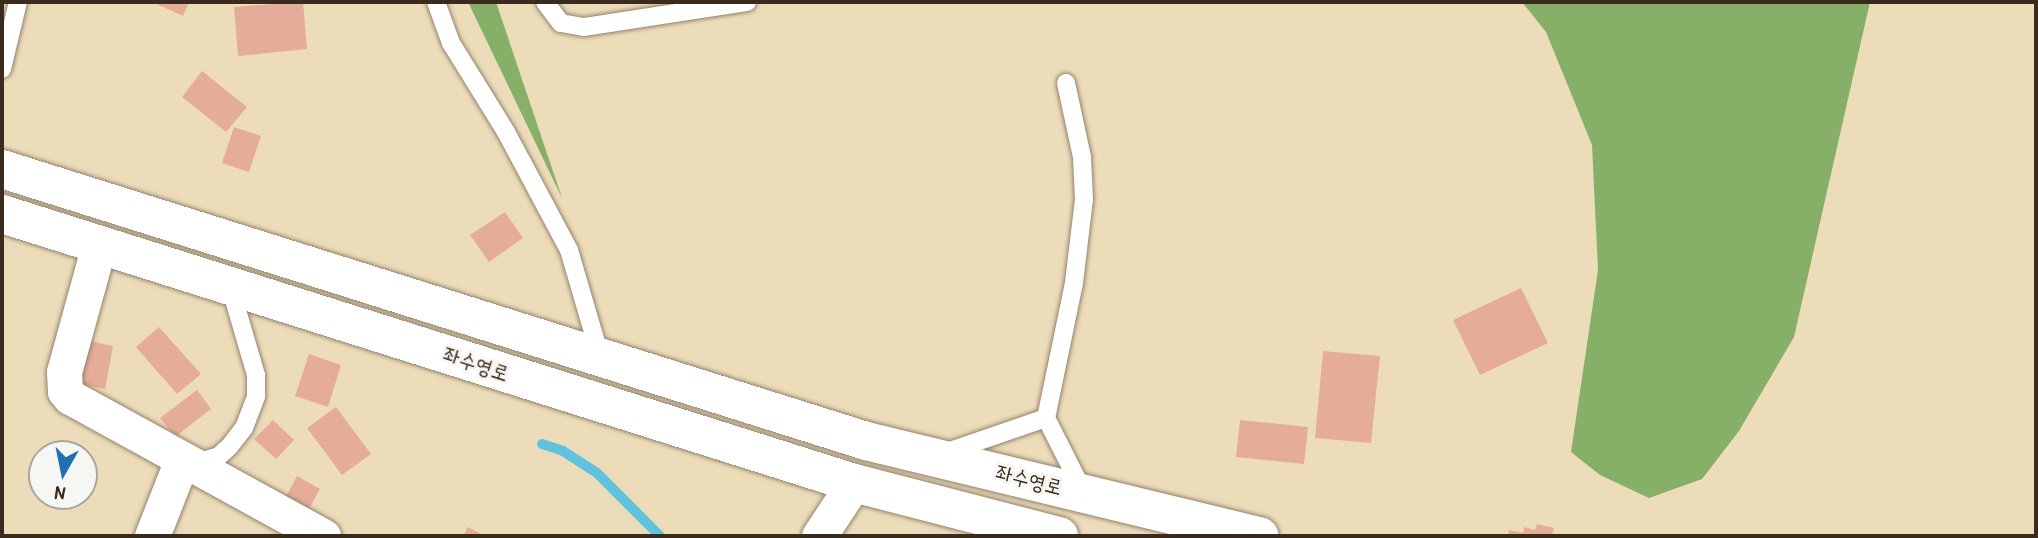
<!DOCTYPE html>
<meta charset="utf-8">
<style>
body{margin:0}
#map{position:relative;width:2038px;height:538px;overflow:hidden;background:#eddcba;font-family:"Patrick Hand","Poor Story",sans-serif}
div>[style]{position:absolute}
.forest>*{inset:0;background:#86b068}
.stream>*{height:10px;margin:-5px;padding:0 5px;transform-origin:5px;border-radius:5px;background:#5fc3dd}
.building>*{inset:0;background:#e5ac9a}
.roads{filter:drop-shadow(0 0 2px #94836c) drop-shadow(0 0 2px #94836c)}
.service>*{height:18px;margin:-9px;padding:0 9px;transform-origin:9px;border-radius:9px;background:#fff}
.minor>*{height:35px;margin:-17.5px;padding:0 17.5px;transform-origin:17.5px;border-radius:17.5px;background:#fff}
.tertiary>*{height:38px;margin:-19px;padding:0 19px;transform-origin:19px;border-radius:19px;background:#fff}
span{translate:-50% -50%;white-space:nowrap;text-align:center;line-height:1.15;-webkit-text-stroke:6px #f6f6f2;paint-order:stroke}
.street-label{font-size:21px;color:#3b2a1e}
.frame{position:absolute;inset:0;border:4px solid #3b2a1e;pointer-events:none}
.north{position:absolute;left:28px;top:440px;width:70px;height:70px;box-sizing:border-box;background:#f6f6f2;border:2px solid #aba49d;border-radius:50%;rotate:189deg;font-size:19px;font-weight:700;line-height:28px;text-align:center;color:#3b2a1e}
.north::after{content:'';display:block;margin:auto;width:24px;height:32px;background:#1f6fb2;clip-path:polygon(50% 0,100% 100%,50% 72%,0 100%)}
</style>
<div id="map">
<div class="forest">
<i style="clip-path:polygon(468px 2px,496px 2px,562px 198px)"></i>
<i style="clip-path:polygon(1522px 2px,1870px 2px,1794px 337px,1739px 431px,1702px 479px,1649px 498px,1600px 475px,1571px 452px,1598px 270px,1592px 145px,1546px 32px)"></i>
</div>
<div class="stream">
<i style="left:542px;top:444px;width:22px;rotate:18deg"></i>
<i style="left:563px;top:451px;width:40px;rotate:32.9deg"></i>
<i style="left:597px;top:473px;width:89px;rotate:45deg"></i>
</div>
<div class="building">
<i style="clip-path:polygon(152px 2px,189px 2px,183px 16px)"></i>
<i style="clip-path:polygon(296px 2px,303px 2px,307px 49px,238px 56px,234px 7px)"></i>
<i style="clip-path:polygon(202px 71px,247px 107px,226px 132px,182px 97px)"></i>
<i style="clip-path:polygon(234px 127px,261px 136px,249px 172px,222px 163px)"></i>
<i style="clip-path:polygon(505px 212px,523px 238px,489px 262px,470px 235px)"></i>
<i style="clip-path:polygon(1521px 288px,1548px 343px,1480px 375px,1453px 320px)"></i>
<i style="clip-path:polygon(159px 327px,201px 374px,177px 394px,136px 347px)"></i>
<i style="clip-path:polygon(85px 340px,113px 346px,105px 389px,77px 384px)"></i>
<i style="clip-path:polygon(1323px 351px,1380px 356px,1371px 443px,1315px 438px)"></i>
<i style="clip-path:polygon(309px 354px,341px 365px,328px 407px,295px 396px)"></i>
<i style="clip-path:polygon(197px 390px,211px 409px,175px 437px,160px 418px)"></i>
<i style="clip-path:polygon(336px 407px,371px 454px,342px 475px,307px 428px)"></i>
<i style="clip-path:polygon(273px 420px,294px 440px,276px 459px,254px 439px)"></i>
<i style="clip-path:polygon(1240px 420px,1308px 427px,1304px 464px,1236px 457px)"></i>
<i style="clip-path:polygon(297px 476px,320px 489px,308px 511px,285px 498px)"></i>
<i style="clip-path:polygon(1537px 524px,1554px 528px,1552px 536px,1508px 536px,1509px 530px,1523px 533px,1524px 527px,1535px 530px)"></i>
<i style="clip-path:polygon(468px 527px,485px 536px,463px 536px)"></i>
</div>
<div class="roads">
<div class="service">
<i style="left:436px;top:2px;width:44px;rotate:69.9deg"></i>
<i style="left:451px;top:43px;width:105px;rotate:58.3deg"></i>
<i style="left:506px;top:132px;width:134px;rotate:61.9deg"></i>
<i style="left:569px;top:250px;width:110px;rotate:73.7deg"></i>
<i style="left:545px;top:2px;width:26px;rotate:53deg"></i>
<i style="left:561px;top:23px;width:23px;rotate:10deg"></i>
<i style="left:584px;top:27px;width:165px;rotate:-8.7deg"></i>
<i style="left:2px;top:69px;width:69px;rotate:-76.6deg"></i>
<i style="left:1066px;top:83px;width:76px;rotate:77.8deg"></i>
<i style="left:1082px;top:157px;width:42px;rotate:87.3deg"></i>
<i style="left:1084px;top:199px;width:85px;rotate:96.8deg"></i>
<i style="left:1074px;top:283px;width:138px;rotate:101.7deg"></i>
<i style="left:1046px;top:418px;width:82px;rotate:63.1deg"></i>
<i style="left:944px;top:453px;width:108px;rotate:-18.9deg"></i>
<i style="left:196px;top:463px;width:24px;rotate:-17deg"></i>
<i style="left:219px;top:456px;width:13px;rotate:-42deg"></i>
<i style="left:229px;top:447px;width:24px;rotate:-52deg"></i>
<i style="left:244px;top:428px;width:34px;rotate:-69deg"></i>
<i style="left:256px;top:396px;width:21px;rotate:-90deg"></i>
<i style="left:256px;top:375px;width:93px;rotate:-106.3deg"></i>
</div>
<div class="minor">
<i style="left:99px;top:245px;width:132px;rotate:105.4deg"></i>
<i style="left:64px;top:372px;width:19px;rotate:87deg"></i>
<i style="left:65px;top:391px;width:8px;rotate:50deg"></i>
<i style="left:70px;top:397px;width:289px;rotate:28.8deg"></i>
<i style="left:152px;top:536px;width:82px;rotate:-68.5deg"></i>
<i style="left:819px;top:536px;width:64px;rotate:-56.6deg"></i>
</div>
<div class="tertiary">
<i style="left:2px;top:169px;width:906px;rotate:17.47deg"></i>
<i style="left:866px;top:441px;width:405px;rotate:13.6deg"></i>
<i style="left:2px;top:214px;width:893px;rotate:17.52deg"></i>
<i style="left:854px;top:483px;width:212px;rotate:14.5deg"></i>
</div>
</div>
<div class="street-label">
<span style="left:476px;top:364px;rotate:18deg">좌수영로</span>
<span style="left:1029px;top:480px;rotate:14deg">좌수영로</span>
</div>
<div class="frame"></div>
<div class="north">N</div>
</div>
